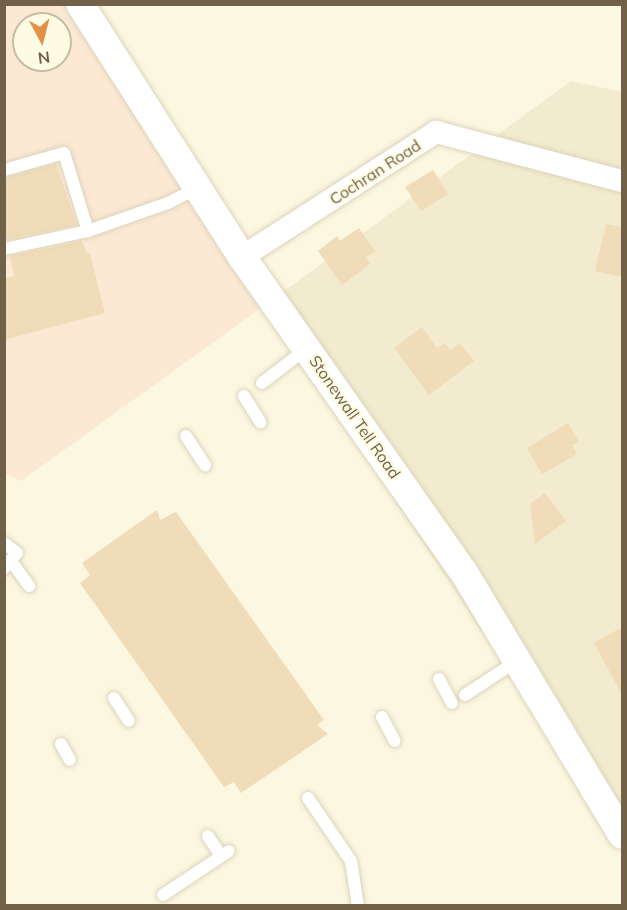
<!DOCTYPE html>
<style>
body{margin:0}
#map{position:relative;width:627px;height:910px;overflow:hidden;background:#fbf7e0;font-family:Mulish,sans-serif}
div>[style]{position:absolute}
.residential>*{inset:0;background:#f2ebcf}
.commercial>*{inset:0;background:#fbe9d4}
.building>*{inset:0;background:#f0dcb8}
.roads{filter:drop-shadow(0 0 2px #dcd3ba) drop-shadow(0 0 2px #dcd3ba)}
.service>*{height:12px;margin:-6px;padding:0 6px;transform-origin:6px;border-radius:6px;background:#fff}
.minor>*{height:22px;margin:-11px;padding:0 11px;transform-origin:11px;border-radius:11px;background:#fff}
.tertiary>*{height:28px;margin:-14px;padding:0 14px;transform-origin:14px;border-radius:14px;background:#fff}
span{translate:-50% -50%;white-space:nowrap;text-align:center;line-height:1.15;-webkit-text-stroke:5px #fefbe5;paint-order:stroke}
.street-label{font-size:16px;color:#716148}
.frame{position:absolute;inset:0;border:6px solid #716148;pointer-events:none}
.north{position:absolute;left:12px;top:12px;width:60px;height:60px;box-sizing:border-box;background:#fefbe5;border:2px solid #c6bda6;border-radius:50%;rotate:173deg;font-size:16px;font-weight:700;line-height:24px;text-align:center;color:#716148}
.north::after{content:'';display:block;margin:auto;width:21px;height:27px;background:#e29148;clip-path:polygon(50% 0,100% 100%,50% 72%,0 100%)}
</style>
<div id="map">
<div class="residential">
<i style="clip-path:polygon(571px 81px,622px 92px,622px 843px,265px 305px)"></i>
</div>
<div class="commercial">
<i style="clip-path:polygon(evenodd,4px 5px,83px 5px,265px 305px,21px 481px,4px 473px,4px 5px,24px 24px,60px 24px,60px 60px,24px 60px,24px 24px)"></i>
</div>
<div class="building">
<i style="clip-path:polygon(56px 164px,77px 225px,6px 240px,4px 178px)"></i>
<i style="clip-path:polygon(433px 170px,448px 194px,421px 211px,405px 187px)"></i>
<i style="clip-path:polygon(606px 224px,622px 227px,622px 277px,595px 271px)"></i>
<i style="clip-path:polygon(359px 228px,375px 251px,366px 258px,370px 264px,342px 285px,318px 251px,337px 236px,340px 241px)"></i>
<i style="clip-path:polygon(82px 241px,87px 254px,90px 253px,105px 313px,4px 340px,4px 279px,14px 276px,10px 256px)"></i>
<i style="clip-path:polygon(422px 327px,437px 348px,445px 343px,450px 350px,460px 343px,474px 361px,429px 395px,394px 348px)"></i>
<i style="clip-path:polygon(568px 423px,579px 442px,572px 445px,577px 454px,542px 474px,527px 448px)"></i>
<i style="clip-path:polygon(545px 493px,566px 521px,535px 544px,530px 504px)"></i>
<i style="clip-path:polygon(157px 510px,160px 520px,176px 512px,324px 720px,317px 725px,328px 734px,241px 793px,234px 782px,224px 787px,80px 583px,90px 575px,82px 563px)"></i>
<i style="clip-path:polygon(622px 627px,622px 695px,594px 643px)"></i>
</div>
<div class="roads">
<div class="service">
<i style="left:4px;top:170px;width:62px;rotate:-15.8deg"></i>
<i style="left:64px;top:153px;width:82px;rotate:72.9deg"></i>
<i style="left:4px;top:249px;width:86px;rotate:-12.1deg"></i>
<i style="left:88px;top:231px;width:85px;rotate:-19.3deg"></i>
<i style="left:168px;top:203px;width:34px;rotate:-27deg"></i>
<i style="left:262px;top:383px;width:56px;rotate:-37.7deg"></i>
<i style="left:244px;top:396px;width:31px;rotate:58deg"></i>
<i style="left:186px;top:436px;width:35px;rotate:57deg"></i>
<i style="left:4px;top:543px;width:16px;rotate:38deg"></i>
<i style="left:17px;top:553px;width:20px;rotate:131deg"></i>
<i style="left:11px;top:561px;width:31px;rotate:54deg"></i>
<i style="left:439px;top:679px;width:27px;rotate:62deg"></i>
<i style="left:465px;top:695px;width:62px;rotate:-33.2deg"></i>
<i style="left:114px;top:698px;width:27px;rotate:57deg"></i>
<i style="left:382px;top:717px;width:27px;rotate:62deg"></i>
<i style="left:61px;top:744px;width:18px;rotate:61deg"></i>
<i style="left:308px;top:798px;width:76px;rotate:55.7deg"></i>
<i style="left:351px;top:861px;width:46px;rotate:81.2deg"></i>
<i style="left:208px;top:836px;width:24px;rotate:57deg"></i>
<i style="left:163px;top:895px;width:79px;rotate:-33.7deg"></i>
</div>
<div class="minor">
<i style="left:242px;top:257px;width:231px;rotate:-32.8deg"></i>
<i style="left:436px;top:132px;width:192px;rotate:14.8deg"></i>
</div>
<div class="tertiary">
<i style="left:80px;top:4px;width:300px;rotate:57.4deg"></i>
<i style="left:242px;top:257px;width:384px;rotate:54.9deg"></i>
<i style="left:463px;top:571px;width:308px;rotate:58.9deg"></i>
</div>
</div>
<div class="street-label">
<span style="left:375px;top:172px;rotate:-33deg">Cochran Road</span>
<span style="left:355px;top:417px;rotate:55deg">Stonewall Tell Road</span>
</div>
<div class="frame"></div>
<div class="north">N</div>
</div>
